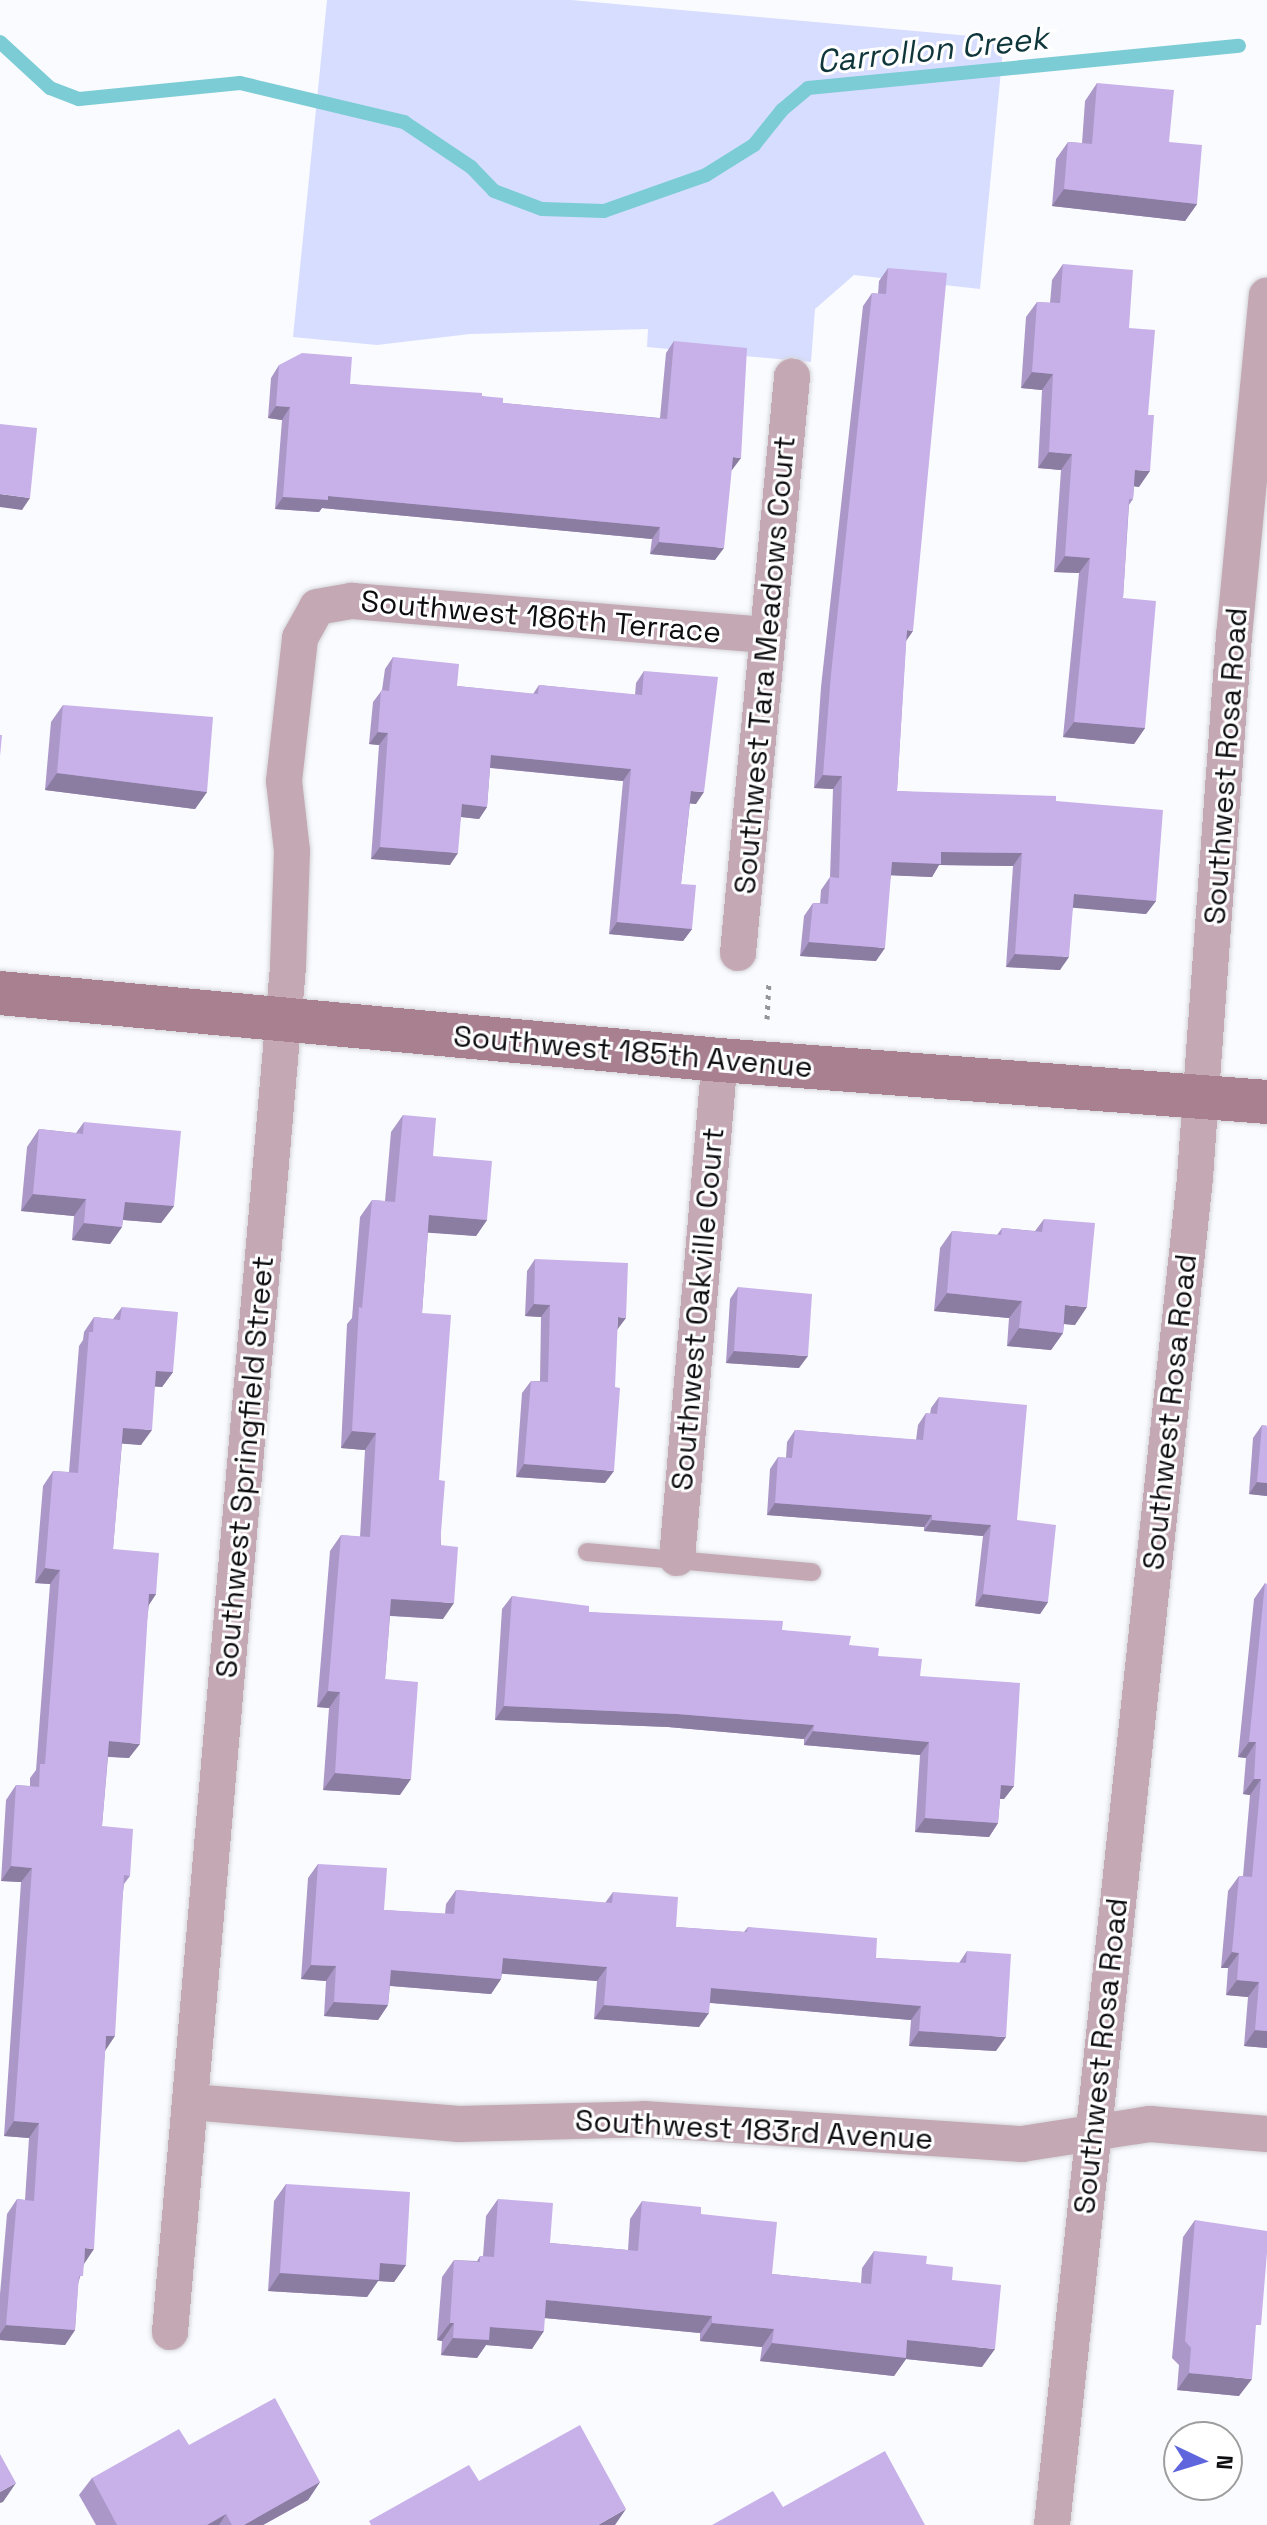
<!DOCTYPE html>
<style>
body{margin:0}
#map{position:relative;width:1267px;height:2525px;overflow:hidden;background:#fafbff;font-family:"Space Grotesk",sans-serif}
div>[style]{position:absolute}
.green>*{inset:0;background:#d7ddff}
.stream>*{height:14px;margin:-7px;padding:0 7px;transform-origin:7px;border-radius:7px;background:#7cccd5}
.path>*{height:5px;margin-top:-2.5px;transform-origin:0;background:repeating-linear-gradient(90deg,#949598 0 4px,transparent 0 10px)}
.roads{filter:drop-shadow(0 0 2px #d4d5d9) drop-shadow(0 0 2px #d4d5d9)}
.service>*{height:18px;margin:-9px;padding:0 9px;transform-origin:9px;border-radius:9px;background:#c4a8b3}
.minor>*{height:36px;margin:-18px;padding:0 18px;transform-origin:18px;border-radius:18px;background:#c4a8b3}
.secondary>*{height:44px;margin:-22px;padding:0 22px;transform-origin:22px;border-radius:22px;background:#a88090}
.wall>*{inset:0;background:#ab98c8}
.shaded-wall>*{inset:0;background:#8b7ca2}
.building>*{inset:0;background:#c7b1e8}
span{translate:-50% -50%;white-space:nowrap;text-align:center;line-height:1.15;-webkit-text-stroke:6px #fff;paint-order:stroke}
.street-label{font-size:30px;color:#0d0d10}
.water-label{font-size:32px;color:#0f363a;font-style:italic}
.north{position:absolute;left:1163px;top:2421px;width:80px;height:80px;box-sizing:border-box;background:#fff;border:2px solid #9e9e9f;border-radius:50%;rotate:94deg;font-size:22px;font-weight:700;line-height:32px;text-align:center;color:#0d0d10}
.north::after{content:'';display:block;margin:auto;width:28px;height:36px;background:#5e65dd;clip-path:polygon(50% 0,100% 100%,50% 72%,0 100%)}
</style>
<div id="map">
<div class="green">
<i style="clip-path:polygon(327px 0,571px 0,1004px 39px,980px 289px,854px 275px,815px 309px,811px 362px,647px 347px,648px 329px,470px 334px,377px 345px,293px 337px)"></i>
</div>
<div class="stream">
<i style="left:0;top:42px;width:68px;rotate:42.6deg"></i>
<i style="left:50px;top:88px;width:31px;rotate:21deg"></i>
<i style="left:79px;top:99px;width:162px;rotate:-5.7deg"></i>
<i style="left:240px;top:83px;width:169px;rotate:13.4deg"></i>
<i style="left:404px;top:122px;width:81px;rotate:33.9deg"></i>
<i style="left:471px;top:167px;width:33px;rotate:46deg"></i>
<i style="left:494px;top:191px;width:51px;rotate:20.6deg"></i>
<i style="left:542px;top:209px;width:62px;rotate:1.8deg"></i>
<i style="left:604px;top:211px;width:108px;rotate:-19.4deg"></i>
<i style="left:706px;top:175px;width:57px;rotate:-32deg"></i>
<i style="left:754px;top:145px;width:45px;rotate:-51.3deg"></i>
<i style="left:782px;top:110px;width:34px;rotate:-40deg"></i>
<i style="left:808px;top:88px;width:433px;rotate:-5.6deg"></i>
</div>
<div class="path">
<i style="left:767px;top:1019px;width:38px;rotate:-87deg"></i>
</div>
<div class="roads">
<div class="service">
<i style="left:587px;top:1552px;width:226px;rotate:5.1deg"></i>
</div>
<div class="minor">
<i style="left:738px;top:953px;width:579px;rotate:-84.64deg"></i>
<i style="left:677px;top:1558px;width:500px;rotate:-85.1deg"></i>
<i style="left:191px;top:2102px;width:269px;rotate:4.7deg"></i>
<i style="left:459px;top:2124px;width:185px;rotate:-1.5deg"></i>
<i style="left:644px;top:2119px;width:379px;rotate:3.8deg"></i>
<i style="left:1022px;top:2144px;width:130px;rotate:-8.9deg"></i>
<i style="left:1150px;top:2124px;width:117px;rotate:4.9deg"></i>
<i style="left:170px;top:2332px;width:1371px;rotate:-85.06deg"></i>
<i style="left:288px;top:966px;width:115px;rotate:-88deg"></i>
<i style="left:292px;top:851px;width:70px;rotate:-96.5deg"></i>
<i style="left:284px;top:781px;width:144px;rotate:-83.6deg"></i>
<i style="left:300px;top:638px;width:35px;rotate:-61deg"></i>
<i style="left:317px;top:607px;width:36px;rotate:-10deg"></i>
<i style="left:352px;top:601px;width:415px;rotate:4.7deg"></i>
<i style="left:1052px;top:2525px;width:1356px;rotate:-83.94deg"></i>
<i style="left:1195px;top:1177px;width:542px;rotate:-85.88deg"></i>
<i style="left:1234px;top:636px;width:342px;rotate:-84.5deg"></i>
</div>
<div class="secondary">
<i style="left:0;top:993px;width:723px;rotate:5.32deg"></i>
<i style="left:720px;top:1060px;width:549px;rotate:4.39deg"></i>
</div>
</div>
<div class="wall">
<i style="clip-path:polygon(1097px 83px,1169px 142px,1197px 204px,1185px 221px,1052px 206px,1056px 159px,1068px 142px,1082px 143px,1085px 101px)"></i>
<i style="clip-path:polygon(1063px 264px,1129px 328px,1139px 487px,1134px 486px,1133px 499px,1129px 505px,1123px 598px,1145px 728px,1134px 744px,1063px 737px,1079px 573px,1054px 572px,1061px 470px,1038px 468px,1042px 390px,1021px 388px,1026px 317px,1037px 302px,1050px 303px,1052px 280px)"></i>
<i style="clip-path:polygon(888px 268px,906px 640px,897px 791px,1056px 801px,1156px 901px,1146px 914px,1073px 907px,1060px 970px,1006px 967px,1013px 866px,939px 865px,932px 877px,891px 875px,876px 961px,800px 956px,804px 916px,813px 903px,820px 903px,821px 890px,830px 877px,833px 789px,814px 788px,821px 687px,863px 306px,872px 293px,878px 294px,879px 281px)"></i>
<i style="clip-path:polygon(674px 341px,732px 470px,731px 470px,715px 560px,650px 554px,652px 539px,322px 508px,319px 512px,275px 509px,282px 420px,268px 418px,271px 378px,279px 365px,350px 384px,482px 396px,503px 403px,660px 418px,666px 353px)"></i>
<i style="clip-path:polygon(393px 657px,457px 686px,533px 694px,539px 685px,635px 695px,636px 683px,644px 671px,696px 804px,690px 803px,681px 884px,692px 929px,683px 941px,609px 934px,623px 781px,490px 768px,487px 807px,479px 819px,461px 817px,450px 865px,371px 859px,379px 745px,369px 744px,373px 702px,382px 690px,385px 669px)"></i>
<i style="clip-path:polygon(63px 705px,207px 792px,195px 809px,45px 790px,51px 722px)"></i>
<i style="clip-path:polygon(403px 1115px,433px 1156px,487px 1220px,476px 1236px,428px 1232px,422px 1313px,439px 1480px,443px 1619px,390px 1616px,385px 1679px,400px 1795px,323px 1790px,329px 1708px,317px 1707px,330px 1551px,341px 1535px,360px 1537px,365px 1450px,341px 1448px,347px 1324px,352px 1318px,360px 1217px,372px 1200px,385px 1201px,391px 1132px)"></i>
<i style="clip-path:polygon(84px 1122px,174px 1206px,161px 1223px,123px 1220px,122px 1227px,110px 1244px,72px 1240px,74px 1216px,21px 1211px,27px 1147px,39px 1129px,76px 1133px)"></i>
<i style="clip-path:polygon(1044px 1219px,1075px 1325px,1064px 1324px,1063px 1333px,1051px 1350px,1007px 1346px,1009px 1318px,934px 1311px,940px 1248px,952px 1231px,997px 1235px,1002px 1228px,1035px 1231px)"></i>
<i style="clip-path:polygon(535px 1259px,617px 1330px,605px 1483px,516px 1477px,522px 1393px,531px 1381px,540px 1381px,541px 1317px,525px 1316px,527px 1271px)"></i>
<i style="clip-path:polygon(738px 1287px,799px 1368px,726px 1363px,730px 1299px)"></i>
<i style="clip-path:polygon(122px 1307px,173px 1372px,162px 1387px,155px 1386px,141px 1445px,122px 1443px,113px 1549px,156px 1594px,149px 1605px,129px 1758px,108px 1757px,102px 1826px,130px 1876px,124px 1884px,105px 2051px,84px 2264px,78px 2284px,75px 2330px,65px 2345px,0 2340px,0 2294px,7px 2214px,17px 2199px,25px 2200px,29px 2138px,4px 2136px,21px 1882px,1px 1881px,6px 1800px,16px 1785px,30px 1786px,30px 1778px,36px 1770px,50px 1584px,35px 1583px,43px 1486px,53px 1471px,69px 1472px,79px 1346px,83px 1340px,84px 1332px,94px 1317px,113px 1319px)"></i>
<i style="clip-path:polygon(939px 1397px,1017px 1520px,1048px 1602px,1040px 1614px,975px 1606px,983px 1536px,924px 1531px,924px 1527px,767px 1515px,770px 1469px,778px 1457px,786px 1458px,787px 1442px,795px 1430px,916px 1440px,918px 1425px,926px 1413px,930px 1414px,931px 1408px)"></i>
<i style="clip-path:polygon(1262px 1425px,1267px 1426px,1267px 1496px,1249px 1494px,1253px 1438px)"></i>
<i style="clip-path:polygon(1265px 1583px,1267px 2048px,1244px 2046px,1248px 1997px,1226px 1995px,1228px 1968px,1221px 1968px,1228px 1891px,1239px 1876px,1243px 1876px,1250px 1795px,1243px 1794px,1246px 1758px,1238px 1757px,1254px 1599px)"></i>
<i style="clip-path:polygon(512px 1596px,589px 1612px,782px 1630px,849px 1645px,878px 1656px,920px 1676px,1014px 1786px,1004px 1799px,1000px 1799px,998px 1823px,989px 1837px,915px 1832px,920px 1755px,804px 1745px,804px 1739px,668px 1727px,495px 1720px,502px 1609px)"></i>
<i style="clip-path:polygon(318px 1864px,384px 1910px,445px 1914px,446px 1904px,456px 1890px,605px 1903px,613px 1892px,676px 1927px,744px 1932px,748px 1927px,876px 1958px,959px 1963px,967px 1951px,996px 2051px,909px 2046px,911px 2020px,710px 2003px,699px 2027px,594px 2019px,597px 1981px,502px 1973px,501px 1979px,491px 1994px,390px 1986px,388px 2005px,378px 2020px,324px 2016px,326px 1981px,301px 1979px,308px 1878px)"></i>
<i style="clip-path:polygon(286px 2184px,406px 2265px,394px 2282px,378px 2281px,367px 2297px,268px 2291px,274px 2201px)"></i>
<i style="clip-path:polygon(498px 2199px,550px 2243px,628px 2250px,630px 2219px,642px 2201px,701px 2214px,772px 2274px,861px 2283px,862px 2268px,874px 2251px,926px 2264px,952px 2280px,982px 2367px,906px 2359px,894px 2376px,760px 2361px,762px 2347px,700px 2341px,700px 2333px,545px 2318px,532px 2349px,486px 2345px,477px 2358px,441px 2355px,442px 2341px,437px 2340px,442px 2277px,454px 2260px,477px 2261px,480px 2256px,483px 2256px,486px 2216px)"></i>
<i style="clip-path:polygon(1195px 2220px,1239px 2396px,1177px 2390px,1179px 2365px,1172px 2358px,1183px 2237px)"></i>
<i style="clip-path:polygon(189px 2445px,320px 2482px,308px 2500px,263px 2525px,96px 2525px,79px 2495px,92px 2478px)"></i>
</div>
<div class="shaded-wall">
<i style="clip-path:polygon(1064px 189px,1197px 204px,1185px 221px,1052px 206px)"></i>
<i style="clip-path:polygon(1032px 372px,1053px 374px,1042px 390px,1021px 388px)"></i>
<i style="clip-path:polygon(276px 406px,290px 407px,282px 420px,268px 418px)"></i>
<i style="clip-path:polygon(1049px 452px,1072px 454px,1061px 470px,1038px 468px)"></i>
<i style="clip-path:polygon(733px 457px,741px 458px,732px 470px,724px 469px)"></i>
<i style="clip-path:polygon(1135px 470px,1150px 471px,1139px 487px,1124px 485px)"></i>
<i style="clip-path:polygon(0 494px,30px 498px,22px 510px,0 507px)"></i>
<i style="clip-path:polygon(328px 496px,660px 527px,652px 539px,322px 508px,319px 512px,275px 509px,283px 497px)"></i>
<i style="clip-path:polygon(659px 542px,724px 548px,715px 560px,650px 554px)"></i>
<i style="clip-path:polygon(1065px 556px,1090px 558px,1079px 573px,1054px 572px)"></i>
<i style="clip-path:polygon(907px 630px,913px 631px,904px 644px)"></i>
<i style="clip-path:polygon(1074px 722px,1145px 728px,1134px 744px,1063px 737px)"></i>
<i style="clip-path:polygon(378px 732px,388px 733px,379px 745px,369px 744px)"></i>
<i style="clip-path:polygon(491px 755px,631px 769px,623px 781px,483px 767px)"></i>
<i style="clip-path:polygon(57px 773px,207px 792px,195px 809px,45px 790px)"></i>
<i style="clip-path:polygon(823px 775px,842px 776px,833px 789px,814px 788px)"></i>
<i style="clip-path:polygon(691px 791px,704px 792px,696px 804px,683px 803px)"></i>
<i style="clip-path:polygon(462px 804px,487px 807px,479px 819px,453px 816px)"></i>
<i style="clip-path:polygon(380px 847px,458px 853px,450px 865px,371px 859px)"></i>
<i style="clip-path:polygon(941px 852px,1022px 853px,1013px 866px,939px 865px,932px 877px,883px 875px,892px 862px)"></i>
<i style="clip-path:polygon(1074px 894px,1156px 901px,1146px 914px,1064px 907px)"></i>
<i style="clip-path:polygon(617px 922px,692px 929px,683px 941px,609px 934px)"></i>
<i style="clip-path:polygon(809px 942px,885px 948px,876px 961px,800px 956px)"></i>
<i style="clip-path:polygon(1015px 954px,1069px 957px,1060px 970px,1006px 967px)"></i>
<i style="clip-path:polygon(33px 1194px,86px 1199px,74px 1216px,21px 1211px)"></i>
<i style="clip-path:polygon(125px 1202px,174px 1206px,161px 1223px,112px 1219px)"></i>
<i style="clip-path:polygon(429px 1215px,487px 1220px,476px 1236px,418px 1232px)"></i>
<i style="clip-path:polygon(84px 1223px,122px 1227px,110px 1244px,72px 1240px)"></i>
<i style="clip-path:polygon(947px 1293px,1022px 1301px,1009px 1318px,934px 1311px)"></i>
<i style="clip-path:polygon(534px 1304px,550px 1305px,541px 1317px,525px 1316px)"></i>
<i style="clip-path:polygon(1065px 1305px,1087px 1307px,1075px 1325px,1053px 1323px)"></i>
<i style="clip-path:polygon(618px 1317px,626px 1318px,617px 1330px)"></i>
<i style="clip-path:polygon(1019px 1328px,1063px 1333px,1051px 1350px,1007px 1346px)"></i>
<i style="clip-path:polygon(734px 1351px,808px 1356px,799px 1368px,726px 1363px)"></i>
<i style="clip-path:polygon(156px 1371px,173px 1372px,162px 1387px,146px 1386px)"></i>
<i style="clip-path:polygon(123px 1428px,152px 1430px,141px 1445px,113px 1443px)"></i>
<i style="clip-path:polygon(352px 1431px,376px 1433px,365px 1450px,341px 1448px)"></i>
<i style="clip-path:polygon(524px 1464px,614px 1471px,605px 1483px,516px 1477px)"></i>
<i style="clip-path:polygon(1257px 1482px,1267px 1483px,1267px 1496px,1249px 1494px)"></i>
<i style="clip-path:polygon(775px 1503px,932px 1515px,924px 1527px,767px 1515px)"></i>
<i style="clip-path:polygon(932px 1520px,991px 1525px,983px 1536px,924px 1531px)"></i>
<i style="clip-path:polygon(45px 1568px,60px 1570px,50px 1584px,35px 1583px)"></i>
<i style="clip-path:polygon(149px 1594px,156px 1594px,146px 1609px)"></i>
<i style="clip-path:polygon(983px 1594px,1048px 1602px,1040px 1614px,975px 1606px)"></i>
<i style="clip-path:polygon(391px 1599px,454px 1603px,443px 1619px,379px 1615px)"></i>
<i style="clip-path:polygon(328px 1691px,340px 1692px,329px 1708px,317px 1707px)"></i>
<i style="clip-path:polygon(504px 1706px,677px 1714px,814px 1725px,804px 1739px,668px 1727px,495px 1720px)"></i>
<i style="clip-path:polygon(813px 1731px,929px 1742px,920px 1755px,804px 1745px)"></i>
<i style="clip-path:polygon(109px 1741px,140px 1744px,129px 1758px,99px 1756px)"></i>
<i style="clip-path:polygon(1249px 1742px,1256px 1742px,1246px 1758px,1238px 1757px)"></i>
<i style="clip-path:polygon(335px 1773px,411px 1779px,400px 1795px,323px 1790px)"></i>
<i style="clip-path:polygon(1254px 1779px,1261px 1779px,1250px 1795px,1243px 1794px)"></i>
<i style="clip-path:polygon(1001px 1785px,1014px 1786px,1004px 1799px,991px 1798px)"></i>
<i style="clip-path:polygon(925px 1818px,998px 1823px,989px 1837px,915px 1832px)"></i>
<i style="clip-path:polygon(11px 1866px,32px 1868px,21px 1882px,1px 1881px)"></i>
<i style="clip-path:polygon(1232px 1952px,1239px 1953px,1228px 1968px,1221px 1968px)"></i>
<i style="clip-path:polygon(503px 1958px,607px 1967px,597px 1981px,492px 1973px)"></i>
<i style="clip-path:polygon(311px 1965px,336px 1966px,326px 1981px,301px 1979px)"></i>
<i style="clip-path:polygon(391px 1970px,501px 1979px,491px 1994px,380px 1985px)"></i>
<i style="clip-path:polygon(1237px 1980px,1259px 1982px,1248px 1997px,1226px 1995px)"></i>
<i style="clip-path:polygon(711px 1988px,921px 2006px,911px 2020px,701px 2002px)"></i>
<i style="clip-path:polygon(334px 2002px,388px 2005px,378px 2020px,324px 2016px)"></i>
<i style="clip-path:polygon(604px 2005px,709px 2013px,699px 2027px,594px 2019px)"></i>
<i style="clip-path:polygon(1255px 2030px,1267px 2031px,1267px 2048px,1244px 2046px)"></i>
<i style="clip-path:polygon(919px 2031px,1006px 2037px,996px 2051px,909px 2046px)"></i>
<i style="clip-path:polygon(106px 2036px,115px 2036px,105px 2051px)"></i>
<i style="clip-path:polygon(14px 2121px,39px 2123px,29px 2138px,4px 2136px)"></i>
<i style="clip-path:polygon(85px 2248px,94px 2249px,84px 2264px)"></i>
<i style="clip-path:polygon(380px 2263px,406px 2265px,394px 2282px,378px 2281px,367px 2297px,268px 2291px,280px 2273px)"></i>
<i style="clip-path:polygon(546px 2300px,712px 2316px,700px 2333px,534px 2317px)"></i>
<i style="clip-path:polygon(450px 2323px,454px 2323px,442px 2341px,437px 2340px)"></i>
<i style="clip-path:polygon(712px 2323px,774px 2329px,762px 2347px,700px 2341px)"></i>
<i style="clip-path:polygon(6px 2325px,75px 2330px,65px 2345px,0 2340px,0 2334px)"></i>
<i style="clip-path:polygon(490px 2327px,544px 2331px,532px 2349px,486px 2345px,477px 2358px,441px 2355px,453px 2338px)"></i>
<i style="clip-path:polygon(907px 2340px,995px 2349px,982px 2367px,906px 2359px,894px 2376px,760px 2361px,772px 2343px)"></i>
<i style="clip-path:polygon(1189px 2373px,1252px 2379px,1239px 2396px,1177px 2390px)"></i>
<i style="clip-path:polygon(320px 2482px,308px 2500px,263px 2525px,244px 2525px)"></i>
<i style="clip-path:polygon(16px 2483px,3px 2502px,0 2503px,0 2492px)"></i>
<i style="clip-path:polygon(626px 2509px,615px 2525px,598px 2525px)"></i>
<i style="clip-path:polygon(226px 2514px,219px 2525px,207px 2525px)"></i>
</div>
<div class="building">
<i style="clip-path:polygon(1097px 83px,1174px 90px,1169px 142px,1202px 145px,1197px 204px,1064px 189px,1068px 142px,1092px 144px)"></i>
<i style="clip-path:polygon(1063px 264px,1133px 270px,1129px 328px,1155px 330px,1148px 415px,1154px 415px,1150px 471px,1135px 470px,1133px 499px,1129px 499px,1123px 598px,1156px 601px,1145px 728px,1074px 722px,1090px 558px,1065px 556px,1072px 454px,1049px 452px,1053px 374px,1032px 372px,1037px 302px,1060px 303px)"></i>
<i style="clip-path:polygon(888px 268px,947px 273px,913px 631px,907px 630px,897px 791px,1056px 796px,1056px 801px,1163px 810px,1156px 901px,1074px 894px,1069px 957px,1015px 954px,1022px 853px,941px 852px,941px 864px,892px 862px,885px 948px,809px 942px,813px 903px,828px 904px,830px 877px,839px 878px,842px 776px,823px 775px,831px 674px,872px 293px,886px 294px)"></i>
<i style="clip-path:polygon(674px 341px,747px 348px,741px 458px,733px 457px,724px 548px,659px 542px,660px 527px,328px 496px,328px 500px,283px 497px,290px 407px,276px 406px,279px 365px,302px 353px,352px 357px,350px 384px,482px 393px,482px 396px,503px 398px,503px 403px,667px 419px)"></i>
<i style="clip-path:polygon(0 424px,37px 428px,30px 498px,0 494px)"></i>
<i style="clip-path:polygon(393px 657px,459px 664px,457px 686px,538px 694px,539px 685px,642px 695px,644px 671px,718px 677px,704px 792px,691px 791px,681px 884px,696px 885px,692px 929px,617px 922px,631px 769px,491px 755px,487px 807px,462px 804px,458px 853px,380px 847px,388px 733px,378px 732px,381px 690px,389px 691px)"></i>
<i style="clip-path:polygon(63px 705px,213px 717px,207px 792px,57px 773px)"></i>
<i style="clip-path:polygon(0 735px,2px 735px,0 756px)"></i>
<i style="clip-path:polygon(403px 1115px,436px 1118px,433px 1156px,492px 1161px,487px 1220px,429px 1215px,422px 1313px,451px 1315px,439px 1480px,445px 1481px,440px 1545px,458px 1547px,454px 1603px,391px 1599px,385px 1679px,418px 1682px,411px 1779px,335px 1773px,340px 1692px,328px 1691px,341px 1535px,370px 1537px,376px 1433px,352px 1431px,359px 1307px,362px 1308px,372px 1200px,395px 1202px)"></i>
<i style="clip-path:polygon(84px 1122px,181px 1131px,174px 1206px,125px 1202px,122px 1227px,84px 1223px,86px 1199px,33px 1194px,39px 1129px,83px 1134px)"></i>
<i style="clip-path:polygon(1044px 1219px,1095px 1223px,1087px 1307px,1065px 1305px,1063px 1333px,1019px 1328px,1022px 1301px,947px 1293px,952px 1231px,1001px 1235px,1002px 1228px,1042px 1232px)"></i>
<i style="clip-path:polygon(535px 1259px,628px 1263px,626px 1318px,618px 1317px,615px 1387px,620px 1388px,614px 1471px,524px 1464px,531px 1381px,548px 1382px,550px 1305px,534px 1304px)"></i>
<i style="clip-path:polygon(738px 1287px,812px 1294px,808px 1356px,734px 1351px)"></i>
<i style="clip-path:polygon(122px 1307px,178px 1312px,173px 1372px,156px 1371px,152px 1430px,123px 1428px,113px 1549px,159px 1553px,156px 1594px,149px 1594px,140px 1744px,109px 1741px,102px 1826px,133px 1829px,130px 1876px,124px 1875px,115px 2036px,106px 2036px,94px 2249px,85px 2248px,83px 2276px,79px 2276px,75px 2330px,6px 2325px,17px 2199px,34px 2201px,39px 2123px,14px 2121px,32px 1868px,11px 1866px,16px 1785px,39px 1787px,40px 1764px,45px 1764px,60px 1570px,45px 1568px,53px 1471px,78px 1473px,89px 1332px,93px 1332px,94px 1317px,120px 1320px)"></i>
<i style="clip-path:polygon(939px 1397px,1027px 1405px,1017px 1520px,1056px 1525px,1048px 1602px,983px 1594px,991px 1525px,932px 1520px,932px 1515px,775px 1503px,778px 1457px,792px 1458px,795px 1430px,923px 1440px,926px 1413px,937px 1414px)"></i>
<i style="clip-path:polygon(1262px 1425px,1267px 1426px,1267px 1483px,1257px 1482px)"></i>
<i style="clip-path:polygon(1265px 1583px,1267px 1584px,1267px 2031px,1255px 2030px,1259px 1982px,1237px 1980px,1239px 1953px,1232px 1952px,1239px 1876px,1252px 1877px,1261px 1779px,1254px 1779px,1256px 1742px,1249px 1742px)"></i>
<i style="clip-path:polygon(512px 1596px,589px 1606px,589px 1612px,783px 1621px,782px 1630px,851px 1636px,849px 1645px,879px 1648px,878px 1656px,922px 1659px,920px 1676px,1020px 1683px,1014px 1786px,1001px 1785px,998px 1823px,925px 1818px,929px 1742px,813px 1731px,814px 1725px,677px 1714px,504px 1706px)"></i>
<i style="clip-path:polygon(318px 1864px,387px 1868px,384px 1910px,454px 1914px,456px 1890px,612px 1903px,613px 1892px,678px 1897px,676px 1927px,747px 1932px,748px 1927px,877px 1938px,876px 1958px,966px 1963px,967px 1951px,1011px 1954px,1006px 2037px,919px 2031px,921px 2006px,711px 1988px,709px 2013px,604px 2005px,607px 1967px,503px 1958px,501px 1979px,391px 1970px,388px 2005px,334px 2002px,336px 1966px,311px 1965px)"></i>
<i style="clip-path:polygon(286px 2184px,410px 2192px,406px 2265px,380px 2263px,379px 2280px,280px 2273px)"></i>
<i style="clip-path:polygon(498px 2199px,553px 2203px,550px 2243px,638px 2251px,642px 2201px,701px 2207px,701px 2214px,777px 2222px,772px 2274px,871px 2284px,874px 2251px,927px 2256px,926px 2264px,953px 2267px,952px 2280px,1001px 2285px,995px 2349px,907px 2340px,906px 2358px,772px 2343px,774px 2329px,712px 2323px,712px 2316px,546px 2300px,544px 2331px,490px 2327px,489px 2340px,453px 2338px,454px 2323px,450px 2323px,454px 2260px,480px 2262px,480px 2256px,494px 2257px)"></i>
<i style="clip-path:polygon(1195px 2220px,1267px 2231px,1267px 2253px,1261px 2325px,1256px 2325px,1252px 2379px,1189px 2373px,1191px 2348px,1185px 2341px)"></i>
<i style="clip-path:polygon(275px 2398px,320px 2482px,244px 2525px,232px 2525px,226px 2514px,207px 2525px,117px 2525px,92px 2478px,179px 2429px,189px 2445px)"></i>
<i style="clip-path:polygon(580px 2425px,626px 2509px,598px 2525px,371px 2525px,369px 2521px,469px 2465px,479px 2481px)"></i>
<i style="clip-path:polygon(885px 2451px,925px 2525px,712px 2525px,773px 2491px,783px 2507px)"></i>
<i style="clip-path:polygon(0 2454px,16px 2483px,0 2492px)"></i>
</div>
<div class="street-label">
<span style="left:541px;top:617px;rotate:5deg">Southwest 186th Terrace</span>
<span style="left:765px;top:665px;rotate:-85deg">Southwest Tara Meadows Court</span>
<span style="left:1226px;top:766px;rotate:-86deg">Southwest Rosa Road</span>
<span style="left:633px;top:1052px;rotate:5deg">Southwest 185th Avenue</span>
<span style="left:698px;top:1309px;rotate:-85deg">Southwest Oakville Court</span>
<span style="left:1170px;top:1412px;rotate:-84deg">Southwest Rosa Road</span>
<span style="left:245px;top:1467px;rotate:-85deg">Southwest Springfield Street</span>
<span style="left:1101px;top:2056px;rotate:-84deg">Southwest Rosa Road</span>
<span style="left:754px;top:2130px;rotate:3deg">Southwest 183rd Avenue</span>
</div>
<div class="water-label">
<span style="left:932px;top:50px;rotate:-6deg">Carrollon Creek</span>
</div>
<div class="north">N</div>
</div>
